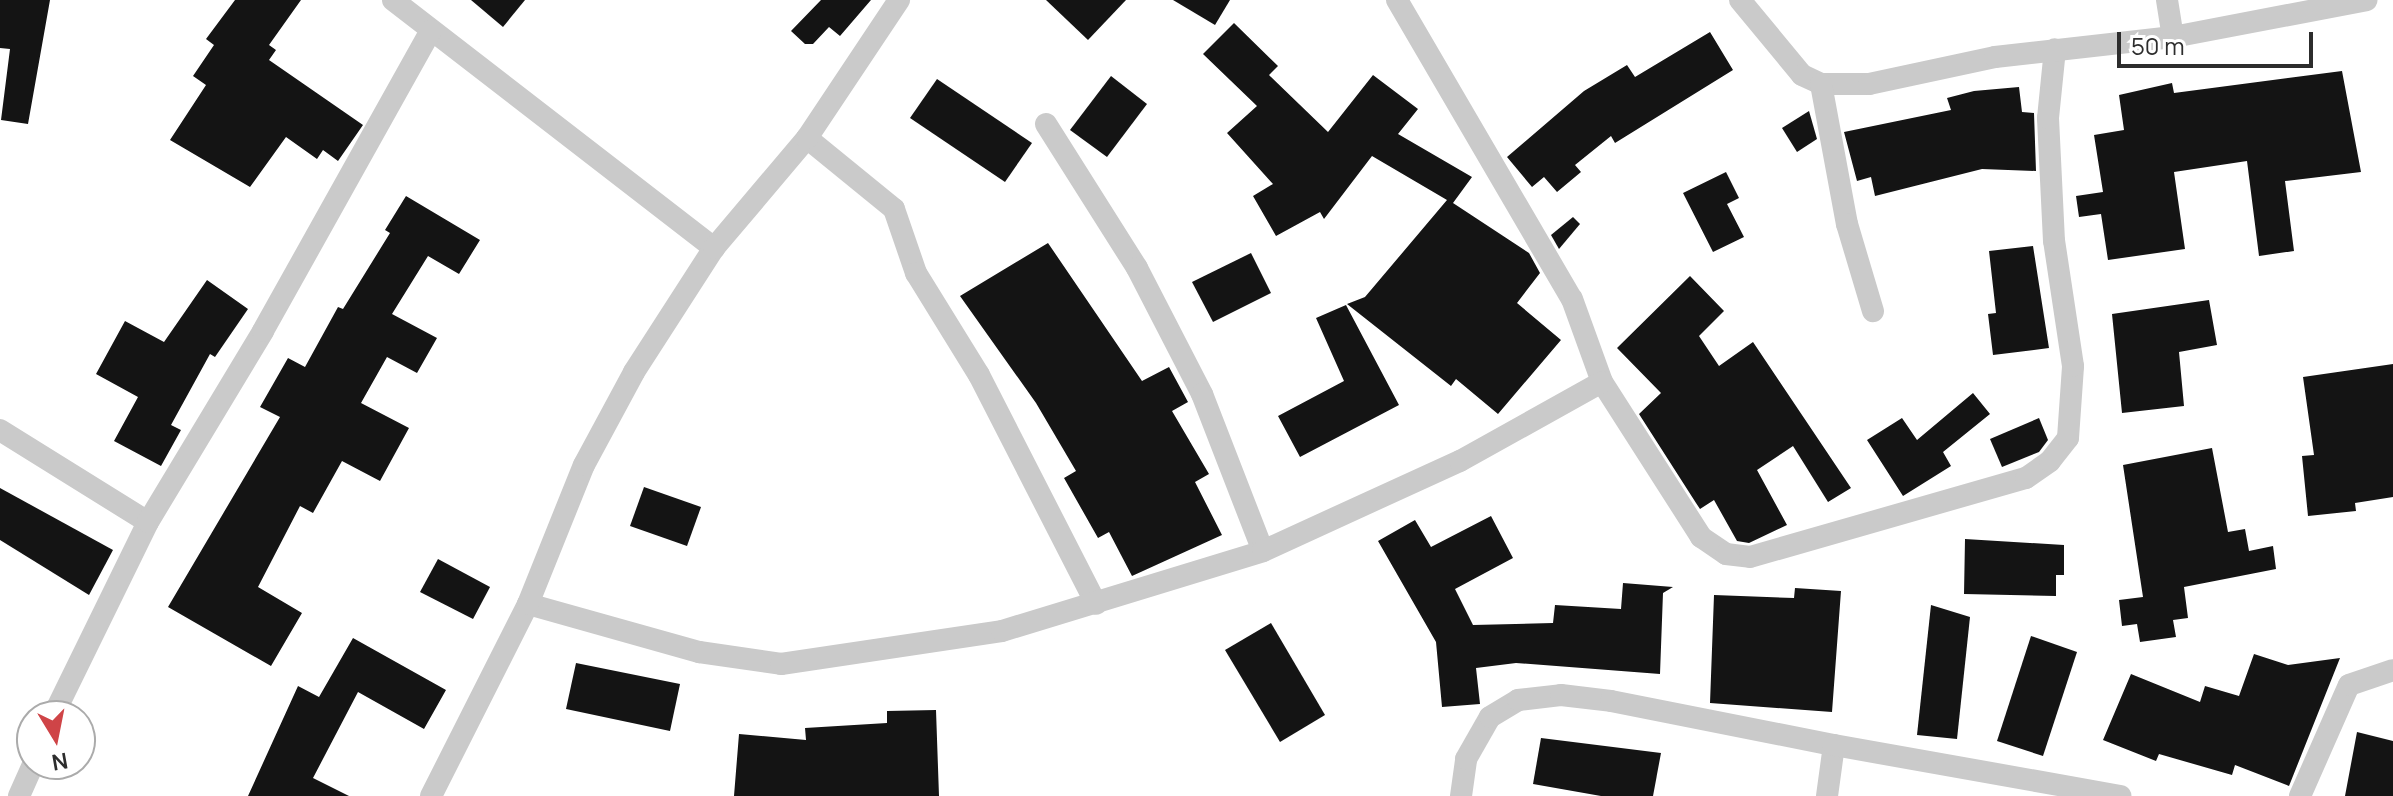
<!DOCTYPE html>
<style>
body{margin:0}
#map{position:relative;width:2393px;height:796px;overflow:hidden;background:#fff;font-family:Manrope,sans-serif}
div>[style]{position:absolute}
.building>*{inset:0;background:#141414}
.street>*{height:22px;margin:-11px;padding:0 11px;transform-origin:11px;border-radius:11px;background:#cacaca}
span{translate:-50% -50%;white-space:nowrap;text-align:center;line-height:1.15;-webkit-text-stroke:8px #fff;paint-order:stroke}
.north{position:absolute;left:16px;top:700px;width:80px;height:80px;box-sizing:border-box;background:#fff;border:2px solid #ababab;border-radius:50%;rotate:170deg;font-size:22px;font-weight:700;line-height:32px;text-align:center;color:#2d2d2d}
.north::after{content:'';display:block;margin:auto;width:28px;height:36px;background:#cf4447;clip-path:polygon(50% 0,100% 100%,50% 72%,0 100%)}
.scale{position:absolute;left:2117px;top:32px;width:196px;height:36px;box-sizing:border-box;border:4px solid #2d2d2d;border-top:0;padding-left:10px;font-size:24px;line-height:28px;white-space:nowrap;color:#2d2d2d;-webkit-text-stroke:6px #fff;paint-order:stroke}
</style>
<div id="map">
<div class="building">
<i style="clip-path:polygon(0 0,50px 0,28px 124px,1px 120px,10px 49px,0 48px)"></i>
<i style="clip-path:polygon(235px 0,301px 0,269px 45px,276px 50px,269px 60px,363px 125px,338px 161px,323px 150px,317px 159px,286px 137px,250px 187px,170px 140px,206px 85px,193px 76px,214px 45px,206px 39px)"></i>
<i style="clip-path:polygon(471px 0,525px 0,503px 27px)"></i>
<i style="clip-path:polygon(821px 0,871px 0,840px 36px,829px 27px,813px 44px,805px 44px,791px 31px)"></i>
<i style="clip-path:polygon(1046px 0,1126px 0,1088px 40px)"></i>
<i style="clip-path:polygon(1173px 0,1230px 0,1215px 25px)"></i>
<i style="clip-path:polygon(1234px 23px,1278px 66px,1269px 75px,1328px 132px,1373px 75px,1418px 109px,1398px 134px,1472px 177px,1453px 203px,1529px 253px,1540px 273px,1517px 303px,1561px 340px,1498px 414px,1456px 379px,1451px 386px,1347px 304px,1365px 297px,1447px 200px,1372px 156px,1324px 219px,1320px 212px,1276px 236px,1253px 196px,1273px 184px,1227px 133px,1257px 106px,1203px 54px)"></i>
<i style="clip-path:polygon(1710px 32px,1733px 70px,1615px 143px,1611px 136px,1575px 165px,1581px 172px,1557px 192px,1544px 177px,1532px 187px,1507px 157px,1584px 91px,1627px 65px,1635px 77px)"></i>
<i style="clip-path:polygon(2342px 71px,2361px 172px,2285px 181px,2294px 251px,2259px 256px,2247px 161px,2174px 172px,2185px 249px,2108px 260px,2101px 214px,2079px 217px,2076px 196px,2103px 192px,2094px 135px,2124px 130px,2119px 95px,2172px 83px,2174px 93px)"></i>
<i style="clip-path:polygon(1111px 76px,1147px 104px,1107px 157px,1070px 130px)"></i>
<i style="clip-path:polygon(937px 79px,1032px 143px,1005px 182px,910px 118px)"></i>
<i style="clip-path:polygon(2019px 87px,2022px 112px,2034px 113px,2036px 171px,1982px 169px,1875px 196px,1871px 177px,1857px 181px,1844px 132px,1951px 110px,1947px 98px,1974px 91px)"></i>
<i style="clip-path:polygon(1809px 111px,1817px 139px,1797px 152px,1782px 128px)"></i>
<i style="clip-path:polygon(1726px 172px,1739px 198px,1727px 204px,1744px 237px,1713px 252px,1683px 193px)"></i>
<i style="clip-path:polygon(406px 196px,480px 240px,459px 274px,428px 256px,392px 314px,437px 338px,417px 373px,387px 357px,361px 403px,409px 428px,380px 481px,342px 461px,313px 513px,300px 506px,258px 587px,302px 613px,271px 666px,168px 607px,280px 417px,260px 407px,288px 358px,305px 367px,338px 307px,343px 309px,390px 233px,385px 230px)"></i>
<i style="clip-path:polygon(1573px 217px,1580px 224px,1559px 249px,1551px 235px)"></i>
<i style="clip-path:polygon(1048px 243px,1142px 381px,1169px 367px,1188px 402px,1172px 411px,1209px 474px,1195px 482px,1222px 535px,1132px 576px,1109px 532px,1098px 538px,1064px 478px,1076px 471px,1036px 403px,960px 296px)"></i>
<i style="clip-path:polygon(2033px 246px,2049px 348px,1993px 355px,1988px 314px,1996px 313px,1989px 251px)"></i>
<i style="clip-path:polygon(1251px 253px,1271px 293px,1213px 322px,1192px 282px)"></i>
<i style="clip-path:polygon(1690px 276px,1724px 311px,1699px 336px,1719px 366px,1753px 342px,1851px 488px,1828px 502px,1793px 446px,1757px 470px,1787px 525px,1749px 543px,1737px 541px,1714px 500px,1700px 509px,1696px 503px,1639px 414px,1661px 393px,1617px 348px)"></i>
<i style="clip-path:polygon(207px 280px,248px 309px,215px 357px,210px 354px,171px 425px,181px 430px,161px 466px,114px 441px,138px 397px,96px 374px,125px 321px,164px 342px)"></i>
<i style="clip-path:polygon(2209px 300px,2217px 345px,2179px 352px,2184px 406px,2122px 413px,2112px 314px)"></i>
<i style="clip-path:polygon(1346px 305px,1399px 405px,1300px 457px,1278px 416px,1344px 381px,1316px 318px)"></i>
<i style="clip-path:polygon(2393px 364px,2393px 497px,2355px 503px,2356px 511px,2308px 516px,2302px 456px,2314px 455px,2303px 377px)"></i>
<i style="clip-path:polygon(1973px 393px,1990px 414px,1943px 452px,1951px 466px,1903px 496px,1867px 440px,1902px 418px,1917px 440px)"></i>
<i style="clip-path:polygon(2039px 418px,2048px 440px,2039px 452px,2002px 467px,1990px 439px)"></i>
<i style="clip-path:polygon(2212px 448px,2228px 532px,2245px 529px,2249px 551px,2273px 546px,2276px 569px,2184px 587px,2188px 618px,2173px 620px,2176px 637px,2140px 642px,2137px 624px,2122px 626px,2119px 600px,2143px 597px,2123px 465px)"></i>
<i style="clip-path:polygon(644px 487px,701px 507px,687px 546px,630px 526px)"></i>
<i style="clip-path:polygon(0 488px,113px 550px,89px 595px,0 540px)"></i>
<i style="clip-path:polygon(1491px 516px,1513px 558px,1455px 589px,1473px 625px,1553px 623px,1555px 605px,1621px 609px,1623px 583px,1673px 587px,1663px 593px,1660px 674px,1516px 663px,1476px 668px,1480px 704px,1442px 707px,1436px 642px,1378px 541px,1415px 520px,1431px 547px)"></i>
<i style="clip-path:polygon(1965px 539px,2064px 545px,2064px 575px,2056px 575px,2056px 596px,1964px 594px)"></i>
<i style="clip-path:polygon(438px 559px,490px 587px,473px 619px,420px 592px)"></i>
<i style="clip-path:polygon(1795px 588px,1841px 591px,1832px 712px,1710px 703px,1714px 595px,1794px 598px)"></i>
<i style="clip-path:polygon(1931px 605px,1970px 617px,1957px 739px,1917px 735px)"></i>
<i style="clip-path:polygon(1271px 623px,1325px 715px,1280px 742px,1225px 650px)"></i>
<i style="clip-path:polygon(2031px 636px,2077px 652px,2043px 756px,1997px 741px)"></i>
<i style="clip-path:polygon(353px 638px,446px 690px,424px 729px,358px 692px,313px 778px,349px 796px,248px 796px,298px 686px,319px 697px)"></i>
<i style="clip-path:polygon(2254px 654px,2288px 665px,2340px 658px,2289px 786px,2235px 765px,2232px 775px,2159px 754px,2156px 761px,2103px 740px,2131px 674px,2200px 702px,2205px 686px,2239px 696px)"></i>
<i style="clip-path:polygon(576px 663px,680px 684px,670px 731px,566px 709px)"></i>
<i style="clip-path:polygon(936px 710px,939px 796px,734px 796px,739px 734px,806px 740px,805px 728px,887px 723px,887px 711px)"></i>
<i style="clip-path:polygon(2357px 732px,2393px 741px,2393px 796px,2345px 796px)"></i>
<i style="clip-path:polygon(1541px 738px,1661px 753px,1653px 796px,1601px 796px,1533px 784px)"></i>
</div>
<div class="street">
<i style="left:393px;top:0;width:406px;rotate:37.7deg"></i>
<i style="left:1397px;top:0;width:346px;rotate:59.7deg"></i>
<i style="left:1572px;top:299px;width:88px;rotate:70.1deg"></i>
<i style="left:1602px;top:382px;width:184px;rotate:57.4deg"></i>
<i style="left:1701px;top:537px;width:30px;rotate:34deg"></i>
<i style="left:1726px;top:554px;width:24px;rotate:7deg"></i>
<i style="left:1750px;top:557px;width:287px;rotate:-16deg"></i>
<i style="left:2026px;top:478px;width:29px;rotate:-35deg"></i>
<i style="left:2050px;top:461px;width:29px;rotate:-52deg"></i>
<i style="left:2068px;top:438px;width:72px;rotate:-86deg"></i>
<i style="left:2073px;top:366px;width:126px;rotate:-98.6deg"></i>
<i style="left:2054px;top:241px;width:123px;rotate:-92.8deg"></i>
<i style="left:2048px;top:118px;width:69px;rotate:-84.2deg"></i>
<i style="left:1740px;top:0;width:97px;rotate:50.4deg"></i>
<i style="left:1802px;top:75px;width:21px;rotate:25deg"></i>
<i style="left:1821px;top:84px;width:48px"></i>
<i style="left:1869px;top:84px;width:129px;rotate:-12.1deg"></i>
<i style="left:1995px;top:57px;width:179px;rotate:-6.4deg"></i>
<i style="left:2173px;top:37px;width:197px;rotate:-10.8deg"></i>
<i style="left:2167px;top:0;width:37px;rotate:81deg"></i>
<i style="left:1821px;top:84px;width:142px;rotate:79.5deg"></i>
<i style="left:1847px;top:224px;width:91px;rotate:73.4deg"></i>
<i style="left:1046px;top:124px;width:170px;rotate:57.7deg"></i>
<i style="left:1137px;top:268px;width:142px;rotate:62.7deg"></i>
<i style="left:1202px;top:394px;width:168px;rotate:68.8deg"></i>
<i style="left:807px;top:138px;width:112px;rotate:39.2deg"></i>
<i style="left:894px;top:209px;width:68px;rotate:71deg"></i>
<i style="left:916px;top:273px;width:120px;rotate:58.3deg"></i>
<i style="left:979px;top:375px;width:257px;rotate:62.9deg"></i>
<i style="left:0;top:430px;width:174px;rotate:31.9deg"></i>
<i style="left:528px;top:604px;width:178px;rotate:15.7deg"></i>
<i style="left:699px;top:652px;width:83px;rotate:8.3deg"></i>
<i style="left:781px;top:664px;width:223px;rotate:-8.5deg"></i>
<i style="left:1002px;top:631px;width:273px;rotate:-17deg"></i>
<i style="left:1263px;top:551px;width:217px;rotate:-24.6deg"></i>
<i style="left:1460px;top:461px;width:162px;rotate:-29.1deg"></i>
<i style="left:53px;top:716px;width:216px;rotate:-63.9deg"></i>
<i style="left:148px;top:522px;width:223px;rotate:-58.9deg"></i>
<i style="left:263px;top:331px;width:344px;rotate:-60.8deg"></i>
<i style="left:19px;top:796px;width:35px;rotate:-66deg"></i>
<i style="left:431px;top:796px;width:215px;rotate:-63.2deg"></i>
<i style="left:528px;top:604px;width:150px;rotate:-68.1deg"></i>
<i style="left:584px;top:465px;width:106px;rotate:-61.7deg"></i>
<i style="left:634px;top:372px;width:148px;rotate:-57.2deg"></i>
<i style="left:714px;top:248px;width:144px;rotate:-49.8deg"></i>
<i style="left:807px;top:138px;width:166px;rotate:-56.3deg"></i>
<i style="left:1461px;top:796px;width:37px;rotate:-82deg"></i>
<i style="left:1466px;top:759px;width:48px;rotate:-60.3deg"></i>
<i style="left:1490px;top:717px;width:33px;rotate:-31deg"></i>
<i style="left:1518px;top:700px;width:43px;rotate:-6.6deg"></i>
<i style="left:1561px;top:695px;width:50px;rotate:6.8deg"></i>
<i style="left:1611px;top:701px;width:227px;rotate:11.2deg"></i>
<i style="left:1827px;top:796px;width:51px;rotate:-82.2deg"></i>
<i style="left:1834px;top:745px;width:291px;rotate:10.1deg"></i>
<i style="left:2300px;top:796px;width:121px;rotate:-66.2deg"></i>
<i style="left:2349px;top:685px;width:46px;rotate:-18.8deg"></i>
</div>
<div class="north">N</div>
<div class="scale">50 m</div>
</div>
